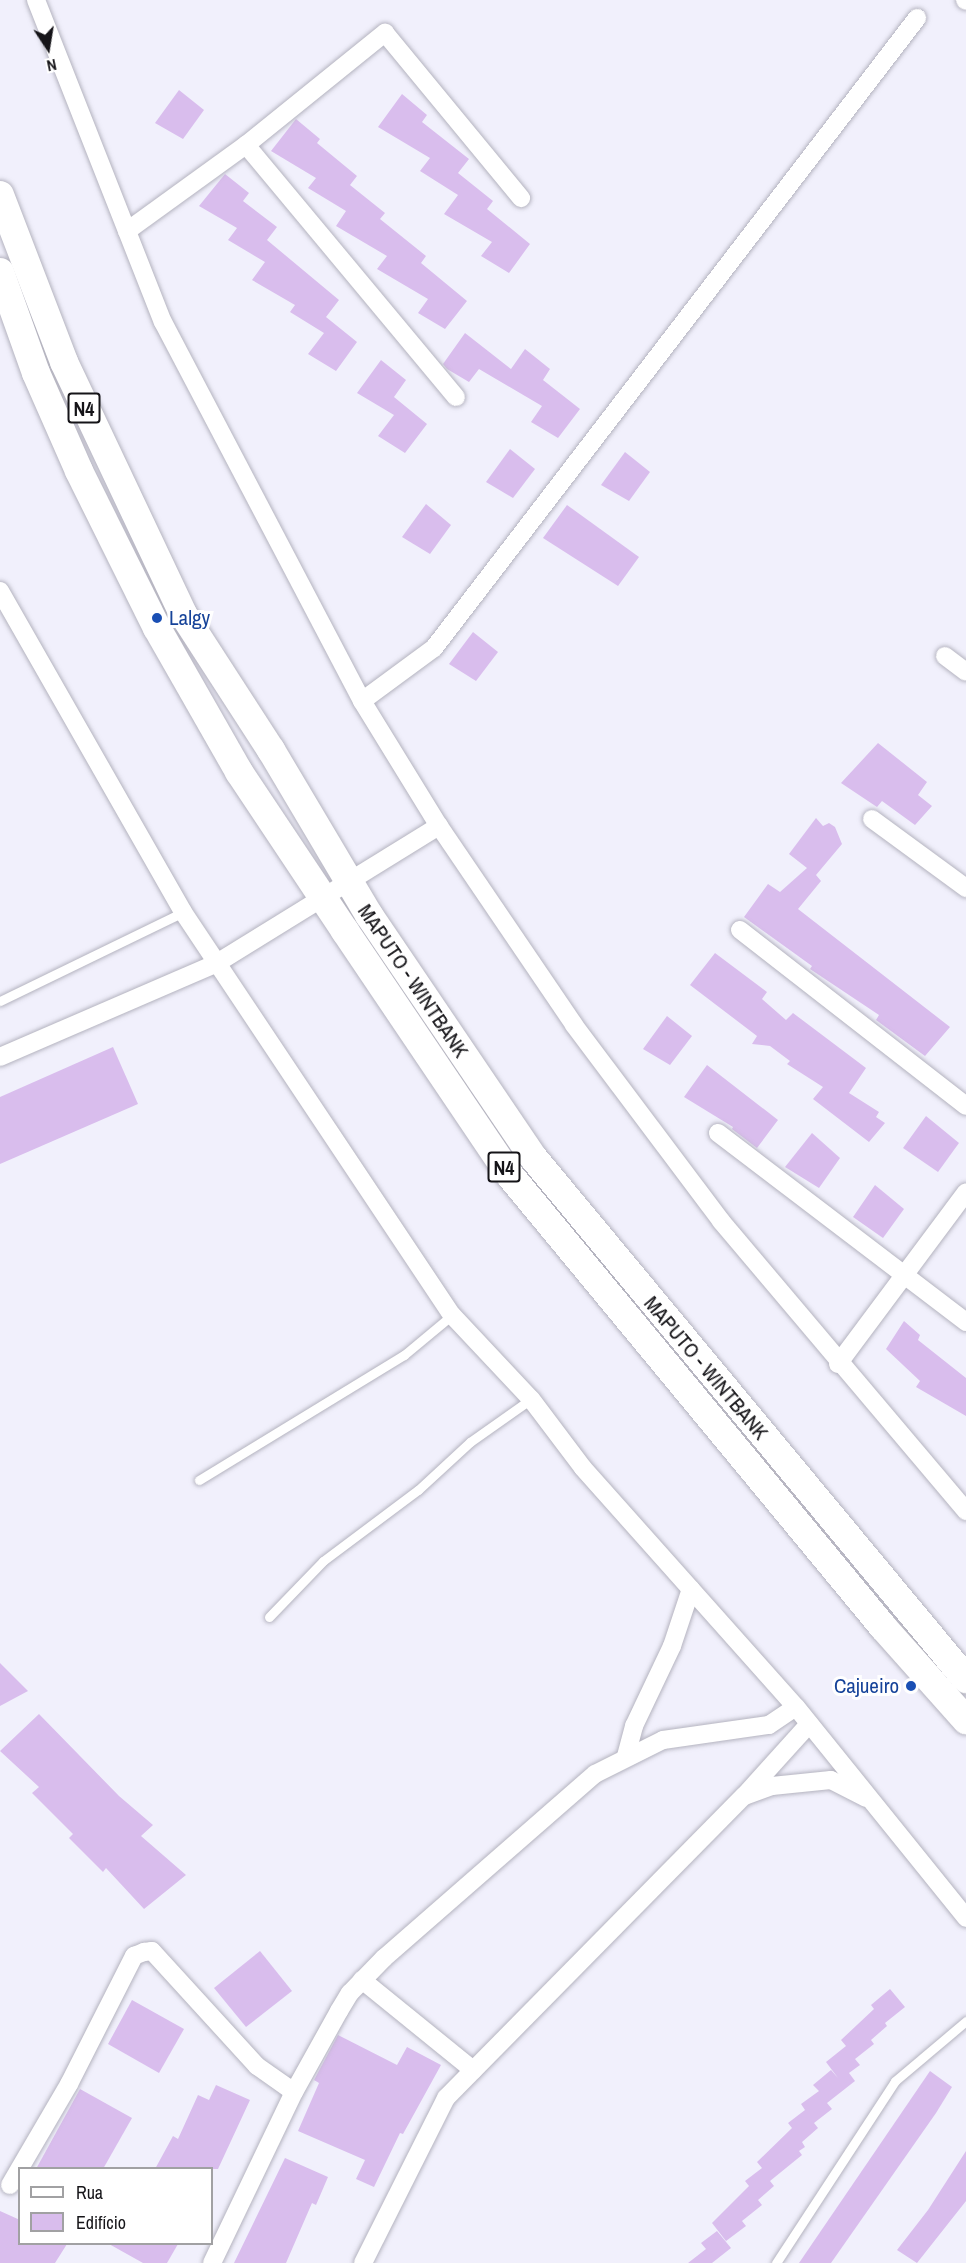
<!DOCTYPE html>
<meta charset="utf-8">
<style>
body{margin:0}
#map{position:relative;width:966px;height:2263px;overflow:hidden;background:#f1f0fc;font-family:"Archivo Narrow",sans-serif}
div>[style]{position:absolute}
.building>*{inset:0;background:#d9bded}
.roads{filter:drop-shadow(0 0 2px #b4b3bf) drop-shadow(0 0 2px #b4b3bf)}
.service>*{height:9px;margin:-4.5px;padding:0 4.5px;transform-origin:4.5px;border-radius:4.5px;background:#fff}
.minor>*{height:18px;margin:-9px;padding:0 9px;transform-origin:9px;border-radius:9px;background:#fff}
.trunk>*{height:28px;margin:-14px;padding:0 14px;transform-origin:14px;border-radius:14px;background:#fff}
.dots>*{width:16px;height:16px;translate:-50% -50%;box-sizing:border-box;border:3px solid #fff;border-radius:50%}
span{translate:-50% -50%;white-space:nowrap;text-align:center;line-height:1.15;-webkit-text-stroke:6px #fff;paint-order:stroke}
.shield-label span{padding:2px 4px;background:#fff;border:2px solid;border-radius:4px;-webkit-text-stroke-width:0}
.shield-label{font-size:20px;color:#151418;font-weight:700}
.transit-label{font-size:21px;color:#164399}
.left{translate:0 -50%;text-align:left}
.right{translate:-100% -50%;text-align:right}
.street-label{font-size:21px;color:#151418}
.legend{position:absolute;left:18px;top:2167px;width:195px;height:78px;box-sizing:border-box;background:#fff;border:2px solid #a1a1a3;margin:0;padding:8px 10px;list-style:none;font-size:18px;color:#151418}
.legend li{display:flex;align-items:center;gap:12px;height:30px}
.legend b{width:30px;border:2px solid #a1a1a3}
.north{position:absolute;left:18px;top:18px;width:60px;height:60px;-webkit-text-stroke:4px #fff;paint-order:stroke;rotate:168deg;font-size:16px;font-weight:700;line-height:24px;text-align:center;color:#151418}
.north::after{content:'';display:block;margin:auto;width:21px;height:27px;background:#151418;clip-path:polygon(50% 0,100% 100%,50% 72%,0 100%)}
</style>
<div id="map">
<div class="building">
<i style="clip-path:polygon(179px 90px,204px 110px,183px 139px,155px 123px)"></i>
<i style="clip-path:polygon(402px 94px,427px 115px,422px 122px,469px 159px,458px 173px,493px 201px,487px 209px,530px 244px,509px 273px,481px 256px,492px 242px,444px 214px,458px 195px,420px 171px,430px 158px,378px 127px)"></i>
<i style="clip-path:polygon(296px 119px,320px 139px,317px 143px,357px 176px,350px 185px,385px 213px,380px 219px,426px 256px,421px 263px,467px 301px,445px 329px,418px 313px,428px 299px,377px 269px,387px 256px,336px 226px,346px 211px,308px 188px,316px 178px,271px 151px)"></i>
<i style="clip-path:polygon(225px 174px,249px 193px,243px 201px,277px 227px,267px 240px,339px 300px,326px 317px,357px 342px,336px 371px,308px 354px,324px 333px,290px 312px,295px 305px,252px 280px,265px 262px,228px 240px,237px 228px,199px 206px)"></i>
<i style="clip-path:polygon(465px 333px,511px 369px,525px 349px,550px 369px,543px 380px,580px 409px,558px 438px,531px 422px,542px 406px,479px 369px,469px 382px,447px 369px,443px 364px)"></i>
<i style="clip-path:polygon(381px 360px,406px 380px,394px 397px,427px 424px,405px 453px,378px 436px,394px 415px,357px 393px)"></i>
<i style="clip-path:polygon(510px 449px,535px 469px,513px 498px,486px 482px)"></i>
<i style="clip-path:polygon(625px 452px,650px 472px,629px 501px,601px 485px)"></i>
<i style="clip-path:polygon(426px 504px,451px 525px,430px 554px,402px 537px)"></i>
<i style="clip-path:polygon(567px 505px,639px 557px,618px 586px,543px 538px)"></i>
<i style="clip-path:polygon(473px 632px,498px 652px,476px 681px,449px 664px)"></i>
<i style="clip-path:polygon(878px 743px,927px 782px,918px 795px,932px 806px,915px 825px,882px 801px,877px 807px,841px 783px)"></i>
<i style="clip-path:polygon(816px 818px,823px 826px,829px 823px,835px 827px,842px 844px,816px 875px,821px 881px,798px 909px,950px 1027px,925px 1056px,876px 1020px,879px 1015px,810px 969px,812px 966px,744px 917px,768px 884px,780px 892px,807px 868px,789px 854px)"></i>
<i style="clip-path:polygon(715px 953px,767px 992px,762px 999px,786px 1020px,793px 1013px,866px 1068px,849px 1093px,879px 1112px,876px 1117px,885px 1123px,869px 1142px,813px 1099px,823px 1087px,787px 1064px,790px 1061px,770px 1046px,752px 1044px,757px 1036px,690px 985px)"></i>
<i style="clip-path:polygon(667px 1016px,692px 1036px,670px 1065px,643px 1049px)"></i>
<i style="clip-path:polygon(113px 1047px,138px 1104px,0 1164px,0 1097px)"></i>
<i style="clip-path:polygon(707px 1065px,778px 1120px,757px 1148px,732px 1129px,733px 1127px,684px 1097px)"></i>
<i style="clip-path:polygon(926px 1116px,959px 1143px,938px 1172px,903px 1148px)"></i>
<i style="clip-path:polygon(812px 1133px,840px 1158px,819px 1188px,785px 1167px)"></i>
<i style="clip-path:polygon(875px 1185px,904px 1209px,883px 1238px,853px 1217px)"></i>
<i style="clip-path:polygon(904px 1321px,920px 1335px,918px 1340px,966px 1378px,966px 1416px,916px 1387px,920px 1381px,886px 1349px)"></i>
<i style="clip-path:polygon(0 1663px,28px 1691px,0 1706px)"></i>
<i style="clip-path:polygon(39px 1714px,119px 1796px,153px 1825px,141px 1836px,186px 1875px,144px 1909px,106px 1868px,103px 1872px,69px 1838px,73px 1834px,32px 1793px,39px 1787px,0 1751px)"></i>
<i style="clip-path:polygon(260px 1951px,292px 1991px,246px 2027px,214px 1988px)"></i>
<i style="clip-path:polygon(890px 1989px,905px 2007px,885px 2023px,887px 2026px,871px 2040px,874px 2044px,855px 2059px,860px 2065px,849px 2073px,855px 2081px,827px 2103px,832px 2109px,814px 2123px,818px 2128px,802px 2142px,805px 2147px,799px 2151px,802px 2155px,770px 2181px,774px 2186px,758px 2200px,762px 2205px,742px 2221px,746px 2226px,726px 2241px,712px 2223px,749px 2186px,745px 2181px,762px 2168px,757px 2162px,792px 2128px,788px 2123px,805px 2110px,801px 2104px,819px 2091px,813px 2085px,831px 2070px,838px 2078px,826px 2062px,846px 2046px,841px 2040px,874px 2009px,871px 2005px)"></i>
<i style="clip-path:polygon(132px 2000px,184px 2029px,159px 2073px,108px 2044px)"></i>
<i style="clip-path:polygon(338px 2035px,397px 2065px,407px 2047px,441px 2065px,403px 2134px,400px 2133px,374px 2187px,356px 2179px,365px 2160px,298px 2131px,319px 2083px,314px 2080px)"></i>
<i style="clip-path:polygon(930px 2071px,952px 2087px,936px 2113px,831px 2263px,799px 2263px)"></i>
<i style="clip-path:polygon(216px 2085px,250px 2100px,218px 2169px,155px 2169px,173px 2136px,178px 2139px,198px 2095px,209px 2100px)"></i>
<i style="clip-path:polygon(80px 2089px,132px 2118px,103px 2169px,36px 2169px)"></i>
<i style="clip-path:polygon(966px 2151px,966px 2201px,917px 2263px,897px 2250px,928px 2210px)"></i>
<i style="clip-path:polygon(285px 2158px,328px 2177px,316px 2205px,312px 2203px,286px 2263px,234px 2263px)"></i>
<i style="clip-path:polygon(0 2211px,20px 2220px,20px 2244px,67px 2244px,55px 2263px,0 2263px)"></i>
<i style="clip-path:polygon(717px 2231px,731px 2248px,712px 2263px,688px 2263px,706px 2249px,701px 2243px)"></i>
<i style="clip-path:polygon(109px 2244px,178px 2244px,167px 2263px,143px 2263px)"></i>
</div>
<div class="roads">
<div class="service">
<i style="left:0;top:1001px;width:203px;rotate:-25.9deg"></i>
<i style="left:199px;top:1480px;width:240px;rotate:-31.4deg"></i>
<i style="left:404px;top:1355px;width:62px;rotate:-39.8deg"></i>
<i style="left:269px;top:1617px;width:78px;rotate:-46deg"></i>
<i style="left:323px;top:1561px;width:119px;rotate:-36.8deg"></i>
<i style="left:418px;top:1490px;width:71px;rotate:-42.7deg"></i>
<i style="left:470px;top:1442px;width:75px;rotate:-35.2deg"></i>
<i style="left:776px;top:2263px;width:217px;rotate:-56.8deg"></i>
<i style="left:895px;top:2081px;width:93px;rotate:-40.2deg"></i>
</div>
<div class="minor">
<i style="left:36px;top:0;width:346px;rotate:68.5deg"></i>
<i style="left:163px;top:322px;width:428px;rotate:62.3deg"></i>
<i style="left:362px;top:701px;width:147px;rotate:58.4deg"></i>
<i style="left:439px;top:826px;width:240px;rotate:55.8deg"></i>
<i style="left:574px;top:1025px;width:245px;rotate:53.1deg"></i>
<i style="left:721px;top:1221px;width:380px;rotate:49.8deg"></i>
<i style="left:965px;top:0;width:1px;rotate:45deg"></i>
<i style="left:246px;top:145px;width:328px;rotate:50.2deg"></i>
<i style="left:127px;top:231px;width:147px;rotate:-35.9deg"></i>
<i style="left:246px;top:145px;width:179px;rotate:-38.9deg"></i>
<i style="left:385px;top:33px;width:214px;rotate:50.5deg"></i>
<i style="left:0;top:591px;width:369px;rotate:60.3deg"></i>
<i style="left:183px;top:912px;width:485px;rotate:56.3deg"></i>
<i style="left:452px;top:1315px;width:115px;rotate:46.8deg"></i>
<i style="left:531px;top:1399px;width:86px;rotate:53deg"></i>
<i style="left:583px;top:1468px;width:320px;rotate:48.3deg"></i>
<i style="left:796px;top:1707px;width:271px;rotate:51.1deg"></i>
<i style="left:945px;top:656px;width:26px;rotate:37deg"></i>
<i style="left:362px;top:701px;width:89px;rotate:-36.4deg"></i>
<i style="left:434px;top:648px;width:794px;rotate:-52.52deg"></i>
<i style="left:872px;top:819px;width:117px;rotate:36.3deg"></i>
<i style="left:740px;top:930px;width:286px;rotate:37.9deg"></i>
<i style="left:0;top:1057px;width:236px;rotate:-23.4deg"></i>
<i style="left:217px;top:963px;width:261px;rotate:-31.7deg"></i>
<i style="left:718px;top:1133px;width:312px;rotate:37.3deg"></i>
<i style="left:838px;top:1364px;width:214px;rotate:-53.3deg"></i>
<i style="left:626px;top:1756px;width:31px;rotate:-75deg"></i>
<i style="left:634px;top:1726px;width:89px;rotate:-64.6deg"></i>
<i style="left:672px;top:1646px;width:60px;rotate:-71.6deg"></i>
<i style="left:747px;top:1795px;width:27px;rotate:-20deg"></i>
<i style="left:772px;top:1786px;width:59px;rotate:-5.8deg"></i>
<i style="left:831px;top:1780px;width:39px;rotate:27deg"></i>
<i style="left:362px;top:1980px;width:143px;rotate:39deg"></i>
<i style="left:10px;top:2185px;width:117px;rotate:-59.7deg"></i>
<i style="left:69px;top:2084px;width:144px;rotate:-63.1deg"></i>
<i style="left:134px;top:1956px;width:11px;rotate:-22deg"></i>
<i style="left:144px;top:1952px;width:8px;rotate:-7deg"></i>
<i style="left:152px;top:1951px;width:156px;rotate:47.6deg"></i>
<i style="left:257px;top:2066px;width:45px;rotate:35.1deg"></i>
<i style="left:212px;top:2263px;width:190px;rotate:-64.4deg"></i>
<i style="left:294px;top:2092px;width:93px;rotate:-60.9deg"></i>
<i style="left:339px;top:2011px;width:21px;rotate:-59deg"></i>
<i style="left:350px;top:1993px;width:49px;rotate:-45.8deg"></i>
<i style="left:384px;top:1958px;width:280px;rotate:-41.1deg"></i>
<i style="left:595px;top:1774px;width:76px;rotate:-26.6deg"></i>
<i style="left:663px;top:1740px;width:107px;rotate:-8.1deg"></i>
<i style="left:769px;top:1725px;width:32px;rotate:-34deg"></i>
<i style="left:363px;top:2263px;width:185px;rotate:-63.3deg"></i>
<i style="left:446px;top:2098px;width:424px;rotate:-45.4deg"></i>
<i style="left:744px;top:1796px;width:97px;rotate:-47.9deg"></i>
</div>
<div class="trunk">
<i style="left:0;top:195px;width:179px;rotate:69deg"></i>
<i style="left:64px;top:362px;width:279px;rotate:64.7deg"></i>
<i style="left:183px;top:614px;width:162px;rotate:57.1deg"></i>
<i style="left:271px;top:750px;width:192px;rotate:59.3deg"></i>
<i style="left:369px;top:915px;width:291px;rotate:55.9deg"></i>
<i style="left:532px;top:1156px;width:680px;rotate:50.31deg"></i>
<i style="left:0;top:272px;width:107px;rotate:70.4deg"></i>
<i style="left:36px;top:373px;width:107px;rotate:66.3deg"></i>
<i style="left:79px;top:471px;width:175px;rotate:63.6deg"></i>
<i style="left:157px;top:628px;width:166px;rotate:60.3deg"></i>
<i style="left:239px;top:772px;width:191px;rotate:56.3deg"></i>
<i style="left:345px;top:931px;width:292px;rotate:56deg"></i>
<i style="left:508px;top:1173px;width:589px;rotate:50.44deg"></i>
<i style="left:883px;top:1627px;width:125px;rotate:48.3deg"></i>
</div>
</div>
<div class="dots">
<i style="left:157px;top:618px;background:#1a4fb4"></i>
<i style="left:911px;top:1686px;background:#1a4fb4"></i>
</div>
<div class="shield-label">
<span style="left:84px;top:408px">N4</span>
<span style="left:504px;top:1167px">N4</span>
</div>
<div class="transit-label">
<span class="left" style="left:169px;top:618px">Lalgy</span>
<span class="right" style="left:899px;top:1686px">Cajueiro</span>
</div>
<div class="street-label">
<span style="left:413px;top:981px;rotate:56deg">MAPUTO - WINTBANK</span>
<span style="left:706px;top:1368px;rotate:50deg">MAPUTO - WINTBANK</span>
</div>
<ul class="legend">
<li><b style="height:8px;background:#fff"></b>Rua</li>
<li><b style="height:16px;background:#d9bded"></b>Edifício</li>
</ul>
<div class="north">N</div>
</div>
